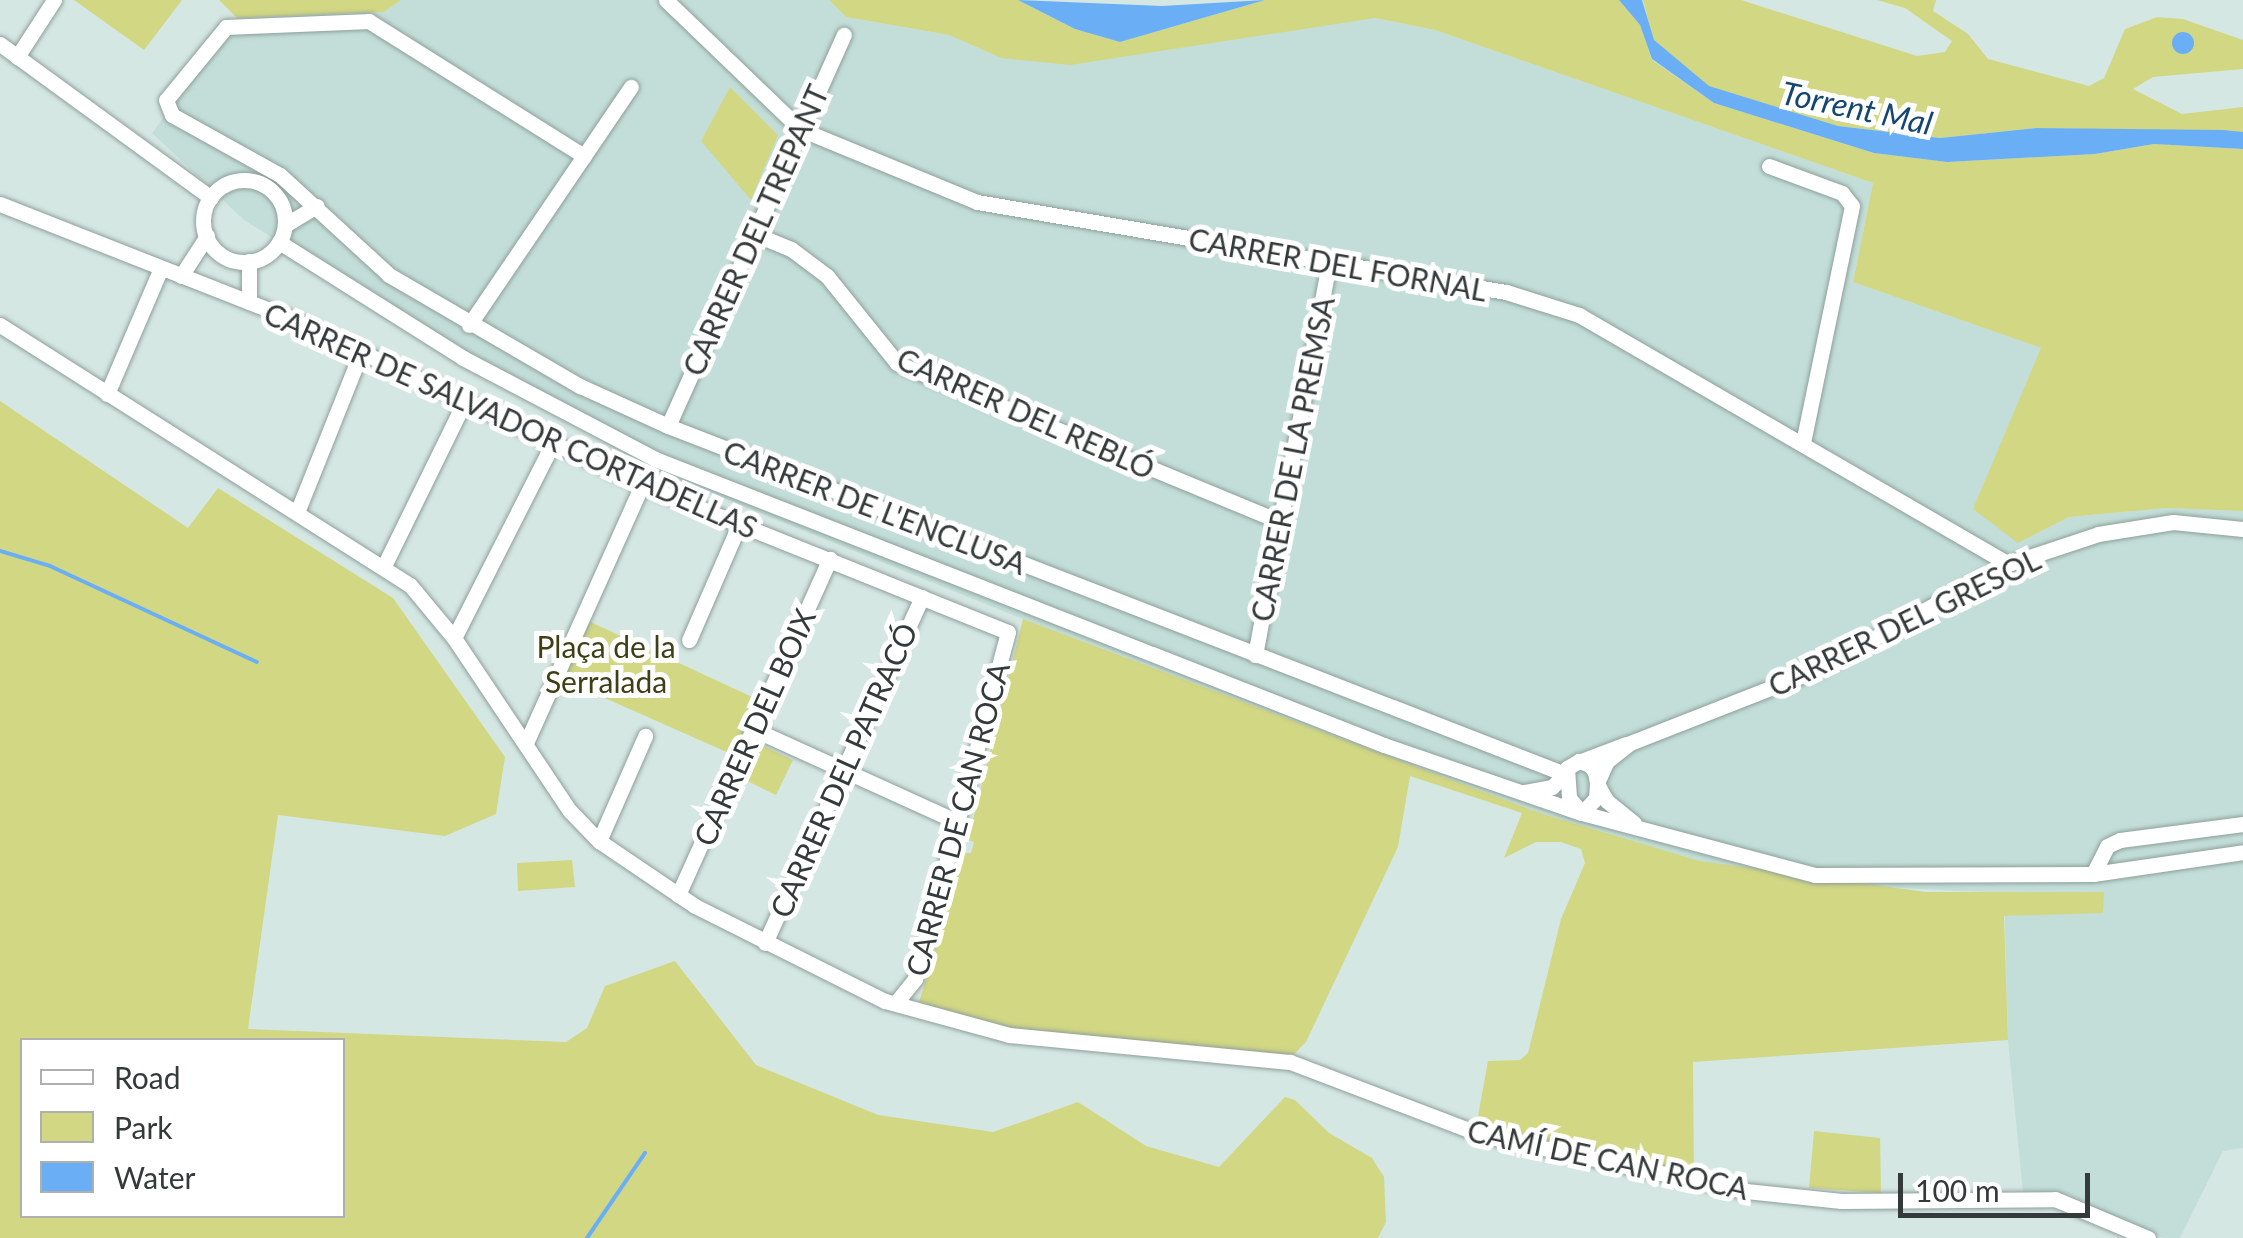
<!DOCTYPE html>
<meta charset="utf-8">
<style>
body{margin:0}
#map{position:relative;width:2243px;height:1238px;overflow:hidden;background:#d5e7e3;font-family:Lato,sans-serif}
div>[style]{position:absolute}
.built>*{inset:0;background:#c3ded8}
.green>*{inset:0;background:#d2d783}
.water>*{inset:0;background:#6aaff6}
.round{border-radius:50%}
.stream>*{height:4px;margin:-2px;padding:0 2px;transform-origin:2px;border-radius:2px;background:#6aaff6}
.roads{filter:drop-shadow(0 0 2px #8e9f9b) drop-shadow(0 0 2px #8e9f9b)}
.minor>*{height:15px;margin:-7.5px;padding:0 7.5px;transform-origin:7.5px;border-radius:7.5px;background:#fff}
.minor>.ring{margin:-7.5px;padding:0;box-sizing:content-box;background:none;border:15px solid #fff;border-radius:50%}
span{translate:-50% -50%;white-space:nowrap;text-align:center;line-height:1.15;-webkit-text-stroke:10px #fff;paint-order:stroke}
.street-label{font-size:30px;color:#343a39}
.park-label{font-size:30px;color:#3e3f15}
.water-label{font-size:32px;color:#144573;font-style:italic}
.legend{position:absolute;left:20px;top:1038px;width:325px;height:180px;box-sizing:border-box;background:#fff;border:2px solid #aeb0b0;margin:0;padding:12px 18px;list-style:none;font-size:30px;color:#343a39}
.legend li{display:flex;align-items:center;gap:20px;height:50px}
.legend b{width:50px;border:2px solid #aeb0b0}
.scale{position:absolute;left:1898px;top:1173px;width:192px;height:45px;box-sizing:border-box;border:5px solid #343a39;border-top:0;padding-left:12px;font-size:30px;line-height:35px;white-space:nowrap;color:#343a39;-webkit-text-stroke:8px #fff;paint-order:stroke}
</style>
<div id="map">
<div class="built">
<i style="clip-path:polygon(401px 0,829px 0,846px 17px,949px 35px,1001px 58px,1375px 18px,1435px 30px,1873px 183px,1853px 282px,2041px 348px,2018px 543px,2069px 517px,2167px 508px,2243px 511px,2243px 1148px,2223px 1151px,2180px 1238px,2163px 1238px,2065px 1193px,2023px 1193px,2008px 1040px,2004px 893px,1859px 886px,1700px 861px,1543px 814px,1023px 619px,644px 466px,244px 220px,152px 133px,237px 18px,384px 12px)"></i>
</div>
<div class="green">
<i style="clip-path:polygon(74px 0,182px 0,144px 50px)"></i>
<i style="clip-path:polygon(219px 0,401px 0,384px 12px,237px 18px)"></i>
<i style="clip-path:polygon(829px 0,1018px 0,1075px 29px,1120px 42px,1265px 0,1619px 0,1640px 25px,1652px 60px,1714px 103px,1874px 153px,1947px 162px,2095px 154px,2154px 144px,2243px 149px,2243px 511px,2167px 508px,2069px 517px,2018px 543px,1973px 509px,2041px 348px,1853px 282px,1873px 183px,1435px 30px,1375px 18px,1070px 65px,1001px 58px,949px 35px,846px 17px)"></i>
<i style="clip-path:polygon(1643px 0,1741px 0,1917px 56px,1945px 52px,1952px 41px,1905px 8px,1877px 0,1936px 0,1933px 11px,1968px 34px,1988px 59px,2089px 86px,2104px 78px,2125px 29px,2157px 17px,2183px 19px,2243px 40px,2243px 69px,2153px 77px,2133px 89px,2182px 114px,2243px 107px,2243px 132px,2037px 128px,1940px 138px,1838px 126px,1709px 87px,1653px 40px)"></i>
<i style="clip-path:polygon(730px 87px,778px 135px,751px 200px,701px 141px)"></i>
<i style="clip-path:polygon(evenodd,0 401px,188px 528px,218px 488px,393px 598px,505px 757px,496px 814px,445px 836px,278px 815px,248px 1029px,566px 1042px,587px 1028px,605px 986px,675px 961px,756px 1065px,878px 1115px,993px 1132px,1078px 1102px,1146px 1146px,1219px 1167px,1285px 1097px,1295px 1100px,1329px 1133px,1372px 1158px,1384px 1177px,1386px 1222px,1378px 1238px,0 1238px,0 401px,22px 1040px,342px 1040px,342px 1216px,22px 1216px,22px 1040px)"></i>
<i style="clip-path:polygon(582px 618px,765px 703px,740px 758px,555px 676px)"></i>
<i style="clip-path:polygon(1023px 619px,1543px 814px,1700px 861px,1926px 892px,2104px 892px,2103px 913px,2004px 916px,2008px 1040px,1693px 1062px,1694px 1177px,1476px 1127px,1488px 1061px,1520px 1060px,1528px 1053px,1561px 919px,1585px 863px,1581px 849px,1561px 842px,1536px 842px,1504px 858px,1522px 813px,1410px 776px,1398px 847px,1306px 1042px,1291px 1057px,1005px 1030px,923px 1009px,919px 1002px,964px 853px,971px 853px,974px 842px,968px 840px)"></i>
<i style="clip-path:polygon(755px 742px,793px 760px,776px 795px,739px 777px)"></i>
<i style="clip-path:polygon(572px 860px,575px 887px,518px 891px,517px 863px)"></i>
<i style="clip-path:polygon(1814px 1131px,1880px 1138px,1881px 1193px,1809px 1188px)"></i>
</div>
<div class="water">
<i style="clip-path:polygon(1018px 0,1162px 6px,1265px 0,1120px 42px,1075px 29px)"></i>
<i style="clip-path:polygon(1619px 0,1642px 0,1654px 40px,1709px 86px,1838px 126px,1940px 138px,2037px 128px,2223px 130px,2243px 132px,2243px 149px,2154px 144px,2095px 154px,1947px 162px,1874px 153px,1714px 103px,1652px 59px,1640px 25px)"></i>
<i class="round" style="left:2172px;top:32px;width:22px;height:22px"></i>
</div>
<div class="stream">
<i style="left:0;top:551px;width:52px;rotate:16.7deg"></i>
<i style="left:50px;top:566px;width:228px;rotate:24.9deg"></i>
<i style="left:587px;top:1238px;width:103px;rotate:-55.7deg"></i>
</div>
<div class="roads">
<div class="minor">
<i style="left:666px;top:0;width:186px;rotate:43.9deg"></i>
<i style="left:800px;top:129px;width:191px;rotate:22.4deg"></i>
<i style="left:977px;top:202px;width:537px;rotate:9.66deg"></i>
<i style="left:1506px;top:292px;width:77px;rotate:17.5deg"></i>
<i style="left:1579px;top:315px;width:496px;rotate:30.1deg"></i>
<i style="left:0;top:44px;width:261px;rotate:36.1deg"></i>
<i style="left:17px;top:57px;width:68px;rotate:-57deg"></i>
<i style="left:584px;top:156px;width:254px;rotate:-147.9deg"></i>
<i style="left:369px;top:21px;width:143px;rotate:177.6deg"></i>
<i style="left:226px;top:27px;width:94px;rotate:129.4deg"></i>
<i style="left:166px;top:100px;width:16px;rotate:68deg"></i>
<i style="left:172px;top:115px;width:124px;rotate:29.1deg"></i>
<i style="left:280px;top:175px;width:148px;rotate:42.5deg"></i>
<i style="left:389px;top:275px;width:221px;rotate:30.2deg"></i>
<i style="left:580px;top:386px;width:97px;rotate:24.4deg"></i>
<i style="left:668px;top:426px;width:962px;rotate:21.2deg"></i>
<i style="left:1565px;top:774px;width:18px;rotate:135deg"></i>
<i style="left:1552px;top:787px;width:29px;rotate:170deg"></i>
<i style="left:1769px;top:166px;width:78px;rotate:20.3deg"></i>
<i style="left:1842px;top:193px;width:16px;rotate:52deg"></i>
<i style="left:1852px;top:206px;width:241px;rotate:101.7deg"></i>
<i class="ring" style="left:203px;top:180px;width:67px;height:67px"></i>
<i style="left:0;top:204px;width:312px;rotate:21.5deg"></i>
<i style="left:290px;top:318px;width:390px;rotate:25.4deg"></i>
<i style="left:642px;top:485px;width:394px;rotate:21.9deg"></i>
<i style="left:1008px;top:632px;width:359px;rotate:105deg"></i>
<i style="left:915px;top:979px;width:27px;rotate:129deg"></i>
<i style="left:285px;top:225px;width:37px;rotate:-31deg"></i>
<i style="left:752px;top:233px;width:42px;rotate:22.3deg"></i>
<i style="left:791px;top:249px;width:45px;rotate:36.9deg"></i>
<i style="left:827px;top:276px;width:112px;rotate:51.2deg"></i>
<i style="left:897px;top:363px;width:415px;rotate:22.5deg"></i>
<i style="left:279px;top:242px;width:218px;rotate:32.2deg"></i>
<i style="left:463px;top:358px;width:217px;rotate:27.7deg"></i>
<i style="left:655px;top:459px;width:783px;rotate:21.42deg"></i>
<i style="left:1384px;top:745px;width:209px;rotate:19deg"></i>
<i style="left:1582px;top:813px;width:241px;rotate:14.9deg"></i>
<i style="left:1815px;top:875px;width:278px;rotate:-0.2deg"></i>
<i style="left:2093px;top:874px;width:152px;rotate:-8.3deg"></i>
<i style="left:249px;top:261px;width:41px;rotate:90deg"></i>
<i style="left:181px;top:276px;width:48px;rotate:-57deg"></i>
<i style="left:0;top:325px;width:485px;rotate:32.4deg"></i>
<i style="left:410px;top:585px;width:69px;rotate:50.3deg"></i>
<i style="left:454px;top:638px;width:208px;rotate:56.2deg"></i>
<i style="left:570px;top:811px;width:42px;rotate:46deg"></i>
<i style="left:599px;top:841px;width:116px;rotate:34.1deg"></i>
<i style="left:695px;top:906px;width:212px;rotate:26.6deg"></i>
<i style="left:885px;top:1001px;width:129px;rotate:15.3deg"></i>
<i style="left:1009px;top:1035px;width:282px;rotate:5.5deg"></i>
<i style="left:1290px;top:1062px;width:205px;rotate:20.8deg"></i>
<i style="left:1482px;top:1135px;width:270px;rotate:12deg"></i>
<i style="left:1746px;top:1191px;width:96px;rotate:6deg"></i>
<i style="left:1841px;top:1201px;width:214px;rotate:-0.5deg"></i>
<i style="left:2055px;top:1199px;width:101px;rotate:22.8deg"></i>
<i style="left:469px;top:325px;width:288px;rotate:-55.8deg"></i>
<i style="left:107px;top:394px;width:137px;rotate:-66.8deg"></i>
<i style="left:668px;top:426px;width:429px;rotate:-65.8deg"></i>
<i style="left:298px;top:510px;width:172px;rotate:-68.2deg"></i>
<i style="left:384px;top:566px;width:182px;rotate:-63.9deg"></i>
<i style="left:454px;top:638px;width:216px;rotate:-63.1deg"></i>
<i style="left:689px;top:640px;width:125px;rotate:-66.5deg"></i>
<i style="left:1255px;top:655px;width:399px;rotate:-79.3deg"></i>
<i style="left:753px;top:729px;width:225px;rotate:24.4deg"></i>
<i style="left:526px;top:743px;width:283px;rotate:-65.8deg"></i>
<i style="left:1581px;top:761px;width:48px;rotate:-20.7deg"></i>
<i style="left:1634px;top:823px;width:35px;rotate:-141deg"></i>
<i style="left:1607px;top:801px;width:9px;rotate:-122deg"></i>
<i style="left:1602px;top:793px;width:11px;rotate:-117deg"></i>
<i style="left:1597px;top:783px;width:11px;rotate:-100deg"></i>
<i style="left:1595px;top:772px;width:9px;rotate:-126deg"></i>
<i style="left:1590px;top:765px;width:12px;rotate:-160deg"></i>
<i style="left:1579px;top:761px;width:14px;rotate:150deg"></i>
<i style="left:1567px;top:768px;width:30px;rotate:86deg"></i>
<i style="left:1569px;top:798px;width:20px;rotate:49deg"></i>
<i style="left:1582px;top:813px;width:21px;rotate:-47deg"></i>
<i style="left:1596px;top:798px;width:15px;rotate:-86deg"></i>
<i style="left:1597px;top:783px;width:24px;rotate:-66deg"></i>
<i style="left:1607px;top:761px;width:29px;rotate:-38deg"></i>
<i style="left:1630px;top:743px;width:200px;rotate:-21.4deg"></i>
<i style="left:1816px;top:670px;width:219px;rotate:-28.9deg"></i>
<i style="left:2008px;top:564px;width:95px;rotate:-18.4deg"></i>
<i style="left:2098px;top:534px;width:76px;rotate:-9.1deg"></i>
<i style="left:2173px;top:522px;width:70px;rotate:5.7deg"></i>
<i style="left:599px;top:841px;width:115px;rotate:-66.3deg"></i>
<i style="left:2093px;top:874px;width:31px;rotate:-63deg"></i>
<i style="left:2107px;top:846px;width:14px;rotate:-25deg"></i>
<i style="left:2120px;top:840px;width:124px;rotate:-7.4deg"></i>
<i style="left:678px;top:895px;width:369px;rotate:-65.7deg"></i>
<i style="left:765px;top:943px;width:380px;rotate:-65.6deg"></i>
</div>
</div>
<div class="street-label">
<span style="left:755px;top:230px;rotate:-66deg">CARRER DEL TREPANT</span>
<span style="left:1338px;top:264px;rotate:10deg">CARRER DEL FORNAL</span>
<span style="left:1026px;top:413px;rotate:24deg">CARRER DEL REBLÓ</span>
<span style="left:511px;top:420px;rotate:24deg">CARRER DE SALVADOR CORTADELLAS</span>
<span style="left:1292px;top:459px;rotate:-79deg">CARRER DE LA PREMSA</span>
<span style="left:875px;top:507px;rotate:21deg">CARRER DE L'ENCLUSA</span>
<span style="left:1904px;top:622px;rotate:-26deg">CARRER DEL GRESOL</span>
<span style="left:754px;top:727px;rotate:-66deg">CARRER DEL BOIX</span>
<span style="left:843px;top:770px;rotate:-66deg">CARRER DEL PATRACÓ</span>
<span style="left:957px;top:819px;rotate:-75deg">CARRER DE CAN ROCA</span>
<span style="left:1608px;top:1159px;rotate:12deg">CAMÍ DE CAN ROCA</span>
</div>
<div class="park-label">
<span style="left:606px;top:663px">Plaça de la<br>Serralada</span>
</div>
<div class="water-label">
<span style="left:1857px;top:108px;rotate:12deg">Torrent Mal</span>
</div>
<ul class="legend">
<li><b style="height:12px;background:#fff"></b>Road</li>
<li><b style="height:28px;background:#d2d783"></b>Park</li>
<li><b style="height:28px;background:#6aaff6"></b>Water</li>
</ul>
<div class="scale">100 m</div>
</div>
